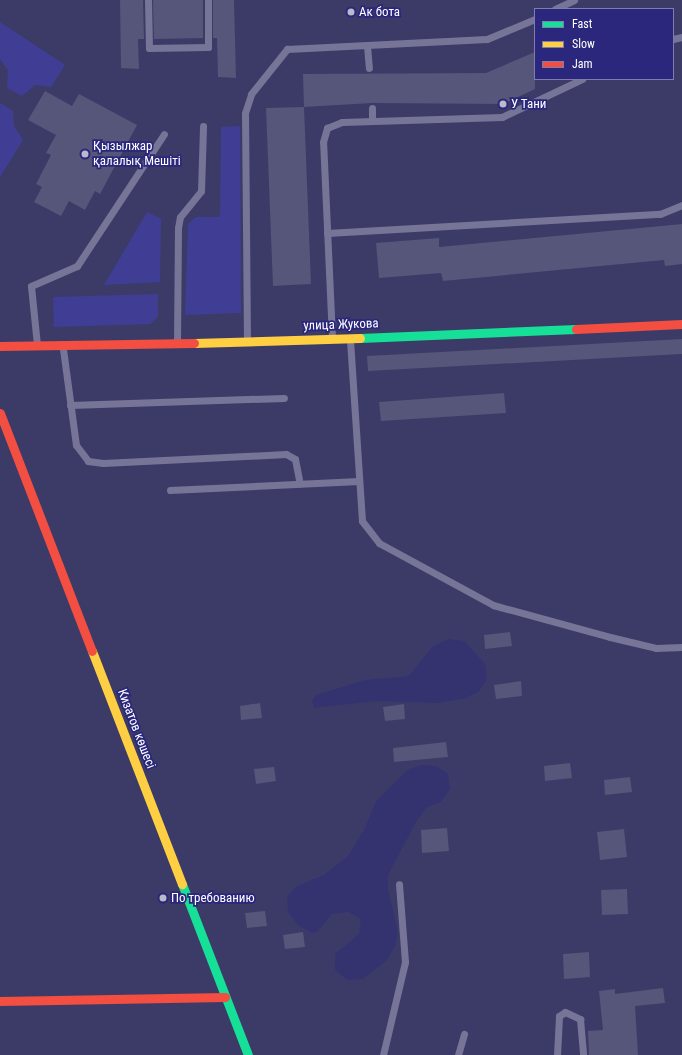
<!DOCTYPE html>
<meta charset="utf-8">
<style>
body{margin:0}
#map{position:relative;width:682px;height:1055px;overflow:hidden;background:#3c3b68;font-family:"Roboto Condensed",sans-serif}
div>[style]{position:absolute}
.green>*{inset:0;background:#3f3e94}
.water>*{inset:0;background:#353270}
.building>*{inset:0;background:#56557a}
.lane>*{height:7px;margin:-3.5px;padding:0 3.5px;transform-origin:3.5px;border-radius:3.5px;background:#767597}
.fast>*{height:9px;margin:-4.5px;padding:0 4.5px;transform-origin:4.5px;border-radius:4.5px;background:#16e098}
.slow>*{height:9px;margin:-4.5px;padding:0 4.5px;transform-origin:4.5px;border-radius:4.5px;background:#ffcf43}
.jam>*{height:9px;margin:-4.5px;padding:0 4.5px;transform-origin:4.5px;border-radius:4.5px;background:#f24e42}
.dots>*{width:11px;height:11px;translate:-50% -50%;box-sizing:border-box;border:2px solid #2a277c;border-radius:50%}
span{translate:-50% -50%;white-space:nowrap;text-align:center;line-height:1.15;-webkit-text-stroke:3.5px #2a277c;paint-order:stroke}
.poi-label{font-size:13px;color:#fff}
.left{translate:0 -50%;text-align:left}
.street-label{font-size:13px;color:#fff}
.legend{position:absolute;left:534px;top:8px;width:140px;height:72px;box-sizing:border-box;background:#2a277c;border:1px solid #7f7db0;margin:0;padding:5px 7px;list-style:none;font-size:12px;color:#fff}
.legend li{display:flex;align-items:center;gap:8px;height:20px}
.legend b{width:20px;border:1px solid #7f7db0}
</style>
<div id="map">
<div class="green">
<i style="clip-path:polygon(0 22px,65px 65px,51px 87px,35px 85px,22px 96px,7px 88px,8px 70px,0 59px)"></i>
<i style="clip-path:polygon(0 103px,13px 111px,14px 126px,23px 140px,0 177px)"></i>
<i style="clip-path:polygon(240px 126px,241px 313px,185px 315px,188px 224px,196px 217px,220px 217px,221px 127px)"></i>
<i style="clip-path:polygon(147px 212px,161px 219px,160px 282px,104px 285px)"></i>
<i style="clip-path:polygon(158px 294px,158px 317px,150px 324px,54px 327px,53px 297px)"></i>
</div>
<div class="water">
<i style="clip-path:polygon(448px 639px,464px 641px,485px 664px,487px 679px,479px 691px,466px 698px,437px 703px,377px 701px,314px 708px,312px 701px,316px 695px,365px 680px,409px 676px,433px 646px)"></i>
<i style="clip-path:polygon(421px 765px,436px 766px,448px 774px,450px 789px,441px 802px,426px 808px,417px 820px,388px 875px,388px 889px,398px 932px,395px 946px,387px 960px,363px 979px,347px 980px,335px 970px,335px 954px,359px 934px,361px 919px,348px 912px,332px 914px,317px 932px,312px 933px,298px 925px,288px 912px,287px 897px,297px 886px,324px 875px,348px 856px,364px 830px,376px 801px,407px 770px)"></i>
</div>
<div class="building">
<i style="clip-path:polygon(120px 0,143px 0,144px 39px,138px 39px,139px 69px,121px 68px)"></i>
<i style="clip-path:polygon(153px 0,203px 0,203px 38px,154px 39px)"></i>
<i style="clip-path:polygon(213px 0,234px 0,236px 78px,218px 77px,217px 38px,213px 38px)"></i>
<i style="clip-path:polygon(535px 52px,535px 89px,503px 104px,372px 103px,304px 107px,303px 74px,486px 73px)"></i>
<i style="clip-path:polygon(45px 91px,72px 106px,79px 94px,137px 125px,100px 194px,95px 191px,85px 210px,69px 201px,61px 216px,34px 202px,42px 187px,36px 184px,51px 155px,46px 153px,56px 135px,28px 120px)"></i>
<i style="clip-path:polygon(304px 107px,311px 284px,273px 286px,266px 108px)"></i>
<i style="clip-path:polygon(682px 224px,682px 264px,665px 266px,664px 260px,443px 281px,441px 273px,379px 278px,376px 243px,439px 238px,439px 247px)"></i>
<i style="clip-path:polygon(682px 339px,682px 354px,368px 371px,367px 356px)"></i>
<i style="clip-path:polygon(504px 393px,506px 413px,381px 421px,379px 402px)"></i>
<i style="clip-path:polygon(510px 632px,512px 646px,485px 649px,484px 635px)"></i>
<i style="clip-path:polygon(521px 681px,522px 696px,496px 699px,494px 685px)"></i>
<i style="clip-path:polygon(260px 703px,262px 718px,241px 720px,240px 706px)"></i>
<i style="clip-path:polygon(404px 704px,405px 719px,385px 721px,383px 707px)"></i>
<i style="clip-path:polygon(446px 742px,448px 757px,394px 762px,393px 748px)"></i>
<i style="clip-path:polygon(570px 763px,572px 778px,545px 781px,544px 766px)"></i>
<i style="clip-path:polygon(274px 767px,276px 781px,256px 784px,254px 769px)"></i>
<i style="clip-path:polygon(630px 777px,632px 792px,605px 795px,604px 780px)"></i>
<i style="clip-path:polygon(447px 828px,449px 851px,422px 853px,421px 830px)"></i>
<i style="clip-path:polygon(624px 829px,627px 857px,600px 860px,597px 832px)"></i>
<i style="clip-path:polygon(627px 889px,628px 914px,602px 915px,601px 890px)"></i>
<i style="clip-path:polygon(265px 911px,267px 926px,247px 928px,245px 913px)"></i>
<i style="clip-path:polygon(303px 932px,305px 947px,285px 949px,283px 935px)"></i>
<i style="clip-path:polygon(589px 952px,590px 977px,564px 979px,563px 954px)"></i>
<i style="clip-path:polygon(663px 988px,665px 1003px,635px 1006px,638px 1055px,589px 1055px,588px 1031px,603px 1030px,599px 991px,615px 989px,615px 994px)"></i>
</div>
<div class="lane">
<i style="left:148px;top:0;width:48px;rotate:88.8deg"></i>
<i style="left:149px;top:48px;width:59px;rotate:-1deg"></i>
<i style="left:208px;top:47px;width:47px;rotate:-90deg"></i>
<i style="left:555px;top:9px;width:21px;rotate:-25deg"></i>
<i style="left:673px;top:39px;width:9px;rotate:-13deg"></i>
<i style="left:367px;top:46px;width:22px;rotate:85deg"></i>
<i style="left:372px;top:108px;width:13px;rotate:90deg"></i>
<i style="left:327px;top:233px;width:334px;rotate:-3.3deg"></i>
<i style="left:660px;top:214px;width:24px;rotate:-22deg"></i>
<i style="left:332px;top:338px;width:196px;rotate:-92.6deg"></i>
<i style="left:323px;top:142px;width:15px;rotate:-74deg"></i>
<i style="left:327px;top:128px;width:16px;rotate:-22deg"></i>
<i style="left:342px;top:122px;width:160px;rotate:-1.8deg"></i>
<i style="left:502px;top:117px;width:89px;rotate:-25.4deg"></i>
<i style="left:350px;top:340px;width:181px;rotate:86.2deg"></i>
<i style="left:362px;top:521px;width:28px;rotate:52deg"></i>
<i style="left:379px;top:543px;width:130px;rotate:28.5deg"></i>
<i style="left:493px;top:605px;width:121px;rotate:15.3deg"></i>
<i style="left:610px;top:637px;width:47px;rotate:13.4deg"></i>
<i style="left:656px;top:648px;width:26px;rotate:-2deg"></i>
<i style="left:247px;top:341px;width:228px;rotate:-90.5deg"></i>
<i style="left:245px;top:113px;width:20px;rotate:-72deg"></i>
<i style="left:251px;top:94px;width:58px;rotate:-51.3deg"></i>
<i style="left:287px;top:49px;width:200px;rotate:-2.9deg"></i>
<i style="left:487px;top:39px;width:52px;rotate:-22.6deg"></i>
<i style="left:177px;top:343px;width:115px;rotate:-89.5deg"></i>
<i style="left:178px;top:228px;width:11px;rotate:-80deg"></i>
<i style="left:180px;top:217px;width:33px;rotate:-51deg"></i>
<i style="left:201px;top:191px;width:65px;rotate:-88.2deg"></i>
<i style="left:37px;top:345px;width:59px;rotate:-95.8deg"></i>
<i style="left:31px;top:286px;width:50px;rotate:-23.5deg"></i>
<i style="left:77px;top:266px;width:158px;rotate:-56.6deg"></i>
<i style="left:63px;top:349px;width:97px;rotate:82.3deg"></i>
<i style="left:76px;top:445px;width:20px;rotate:53deg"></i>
<i style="left:88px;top:461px;width:15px;rotate:8deg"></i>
<i style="left:103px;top:463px;width:183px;rotate:-2.8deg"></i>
<i style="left:286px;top:454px;width:10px;rotate:29deg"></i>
<i style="left:295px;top:459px;width:25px;rotate:79deg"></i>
<i style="left:70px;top:405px;width:214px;rotate:-1.9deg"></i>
<i style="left:170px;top:490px;width:189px;rotate:-2.7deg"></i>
<i style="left:383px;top:1055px;width:96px;rotate:-76.7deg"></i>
<i style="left:405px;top:962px;width:78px;rotate:-94.4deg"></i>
<i style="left:458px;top:1055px;width:22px;rotate:-74deg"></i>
<i style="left:557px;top:1055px;width:39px;rotate:-87deg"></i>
<i style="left:559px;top:1016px;width:7px;rotate:-34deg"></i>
<i style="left:565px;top:1012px;width:17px;rotate:25deg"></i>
<i style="left:580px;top:1019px;width:36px;rotate:85deg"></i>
</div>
<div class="fast">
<i style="left:360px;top:338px;width:216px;rotate:-2.4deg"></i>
<i style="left:182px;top:884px;width:183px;rotate:68.9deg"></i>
</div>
<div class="slow">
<i style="left:194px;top:343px;width:166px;rotate:-1.7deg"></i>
<i style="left:92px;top:651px;width:250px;rotate:68.9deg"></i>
</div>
<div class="jam">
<i style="left:576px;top:329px;width:106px;rotate:-2.7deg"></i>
<i style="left:0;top:346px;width:194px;rotate:-0.9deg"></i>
<i style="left:0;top:413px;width:255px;rotate:68.9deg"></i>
<i style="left:0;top:1001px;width:225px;rotate:-1deg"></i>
</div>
<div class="dots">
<i style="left:351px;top:12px;background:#bbbaca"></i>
<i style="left:503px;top:104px;background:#bbbaca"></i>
<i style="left:85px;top:154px;background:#bbbaca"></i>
<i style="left:163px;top:898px;background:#bbbaca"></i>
</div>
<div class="poi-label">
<span class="left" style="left:359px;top:12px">Ак бота</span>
<span class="left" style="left:511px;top:104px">У Тани</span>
<span class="left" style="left:93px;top:154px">Қызылжар<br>қалалық Мешіті</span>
<span class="left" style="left:171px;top:898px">По требованию</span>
</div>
<div class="street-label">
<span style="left:341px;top:325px;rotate:-2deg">улица Жукова</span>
<span style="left:136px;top:729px;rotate:69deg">Кизатов көшесі</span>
</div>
<ul class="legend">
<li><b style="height:5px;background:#16e098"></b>Fast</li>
<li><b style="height:5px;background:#ffcf43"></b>Slow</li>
<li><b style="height:5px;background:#f24e42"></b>Jam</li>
</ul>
</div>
